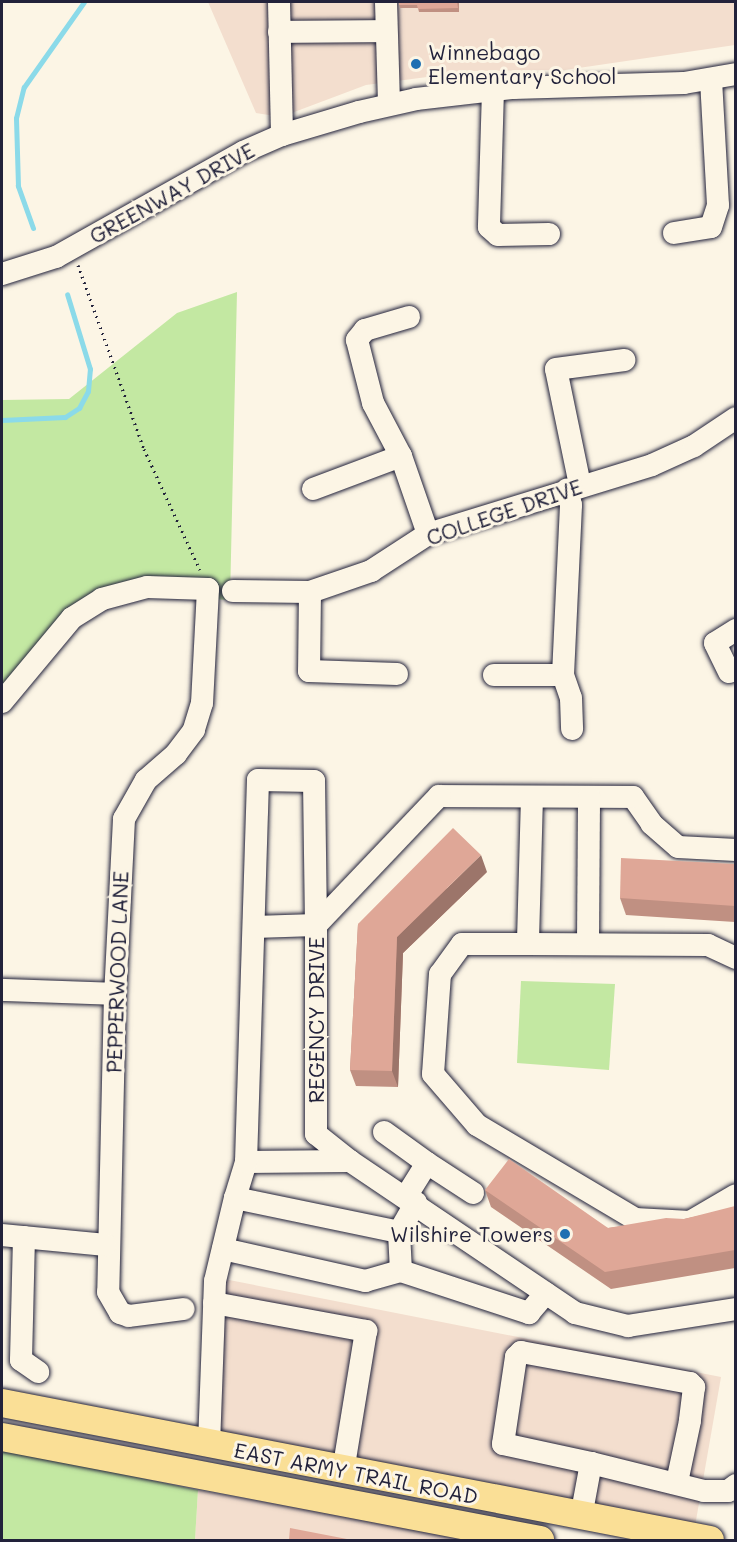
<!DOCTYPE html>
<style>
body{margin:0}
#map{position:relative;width:737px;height:1542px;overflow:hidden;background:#fcf5e5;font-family:Mali,sans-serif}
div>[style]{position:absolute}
.built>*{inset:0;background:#f3dece}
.green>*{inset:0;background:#c3e8a2}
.stream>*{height:5px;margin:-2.5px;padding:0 2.5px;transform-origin:2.5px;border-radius:2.5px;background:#8bdae9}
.path>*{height:3px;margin-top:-1.5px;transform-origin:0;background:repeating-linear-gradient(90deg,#22223b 0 1.5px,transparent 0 6px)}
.roads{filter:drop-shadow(0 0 2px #22223b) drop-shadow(0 0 2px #22223b)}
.minor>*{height:22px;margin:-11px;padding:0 11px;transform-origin:11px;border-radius:11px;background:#fcf5e5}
.major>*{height:28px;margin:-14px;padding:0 14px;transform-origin:14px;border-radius:14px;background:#fadf96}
.wall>*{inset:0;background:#c09082}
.shaded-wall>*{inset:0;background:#9c756a}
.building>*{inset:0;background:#dfa797}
.dots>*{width:16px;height:16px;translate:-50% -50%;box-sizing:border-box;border:3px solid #fcf5e5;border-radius:50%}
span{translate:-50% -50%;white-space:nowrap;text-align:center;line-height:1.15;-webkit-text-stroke:6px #fcf5e5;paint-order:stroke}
.poi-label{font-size:21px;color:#22223b}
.left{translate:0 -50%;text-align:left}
.right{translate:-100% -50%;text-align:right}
.street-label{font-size:21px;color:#22223b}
.frame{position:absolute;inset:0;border:3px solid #22223b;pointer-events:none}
</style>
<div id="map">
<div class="built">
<i style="clip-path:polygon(208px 2px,735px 2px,735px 45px,565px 70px,473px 71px,366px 85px,281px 117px,256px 113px)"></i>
<i style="clip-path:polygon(219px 1278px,721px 1377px,694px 1532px,217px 1440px)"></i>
<i style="clip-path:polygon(198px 1490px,477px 1540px,195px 1540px)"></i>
</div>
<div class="green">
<i style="clip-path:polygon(237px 292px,230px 600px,145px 595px,75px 619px,2px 712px,2px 400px,69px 399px,177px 313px)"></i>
<i style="clip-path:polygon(521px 981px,615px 984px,609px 1070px,517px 1063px)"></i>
<i style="clip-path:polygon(2px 1449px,198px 1490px,195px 1540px,2px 1540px)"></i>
</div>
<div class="stream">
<i style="left:33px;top:228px;width:45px;rotate:-109.7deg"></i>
<i style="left:18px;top:186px;width:68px;rotate:-91.7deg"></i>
<i style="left:16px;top:118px;width:32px;rotate:-76deg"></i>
<i style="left:24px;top:87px;width:104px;rotate:-54.8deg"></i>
<i style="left:2px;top:420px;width:63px;rotate:-2.7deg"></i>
<i style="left:65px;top:417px;width:17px;rotate:-33deg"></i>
<i style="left:79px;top:408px;width:19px;rotate:-62deg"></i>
<i style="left:88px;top:391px;width:22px;rotate:-85deg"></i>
<i style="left:90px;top:369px;width:78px;rotate:-107deg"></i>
</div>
<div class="path">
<i style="left:78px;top:265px;width:195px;rotate:70.3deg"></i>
<i style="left:144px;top:449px;width:133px;rotate:65.2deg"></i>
</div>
<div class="roads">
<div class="minor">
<i style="left:279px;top:2px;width:133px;rotate:88.7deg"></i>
<i style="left:386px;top:2px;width:102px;rotate:88.3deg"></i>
<i style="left:279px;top:32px;width:107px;rotate:-0.5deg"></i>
<i style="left:493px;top:90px;width:137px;rotate:91.7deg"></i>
<i style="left:489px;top:227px;width:12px;rotate:42deg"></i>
<i style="left:498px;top:235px;width:51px;rotate:-1.1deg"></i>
<i style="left:674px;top:233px;width:37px;rotate:-9deg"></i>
<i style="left:711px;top:227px;width:23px;rotate:-72deg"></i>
<i style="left:718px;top:205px;width:125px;rotate:-93.2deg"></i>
<i style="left:2px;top:274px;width:57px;rotate:-17.5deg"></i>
<i style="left:56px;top:257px;width:214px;rotate:-29.3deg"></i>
<i style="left:243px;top:152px;width:43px;rotate:-23.6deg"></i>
<i style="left:282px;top:135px;width:80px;rotate:-16.6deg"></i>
<i style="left:359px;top:112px;width:58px;rotate:-12.8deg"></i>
<i style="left:416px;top:99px;width:98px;rotate:-6.5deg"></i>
<i style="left:513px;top:88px;width:171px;rotate:-1.7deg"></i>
<i style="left:684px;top:83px;width:53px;rotate:-9.8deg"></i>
<i style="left:409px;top:317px;width:46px;rotate:163.5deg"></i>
<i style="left:365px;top:330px;width:13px;rotate:129deg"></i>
<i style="left:357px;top:340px;width:65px;rotate:75.7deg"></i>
<i style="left:373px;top:403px;width:60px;rotate:62.2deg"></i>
<i style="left:401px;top:456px;width:83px;rotate:70.9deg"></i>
<i style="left:580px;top:485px;width:118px;rotate:-101.7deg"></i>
<i style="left:556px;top:369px;width:69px;rotate:-7.5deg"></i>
<i style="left:313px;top:489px;width:94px;rotate:-20.6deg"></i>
<i style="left:233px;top:591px;width:77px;rotate:0.7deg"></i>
<i style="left:310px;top:592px;width:65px;rotate:-19deg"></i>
<i style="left:371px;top:571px;width:68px;rotate:-33deg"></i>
<i style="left:428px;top:534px;width:234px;rotate:-17.1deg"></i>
<i style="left:652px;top:465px;width:46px;rotate:-24.3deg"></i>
<i style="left:694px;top:446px;width:50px;rotate:-33.7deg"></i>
<i style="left:310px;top:592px;width:79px;rotate:90.7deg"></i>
<i style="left:309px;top:671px;width:88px;rotate:2deg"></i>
<i style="left:729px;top:672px;width:32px;rotate:-116deg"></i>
<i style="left:715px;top:643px;width:25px;rotate:-32deg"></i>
<i style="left:494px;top:675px;width:69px"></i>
<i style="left:563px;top:675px;width:170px;rotate:-87.3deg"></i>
<i style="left:571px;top:505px;width:16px;rotate:-104deg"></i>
<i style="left:563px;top:675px;width:24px;rotate:71deg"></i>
<i style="left:571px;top:698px;width:31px;rotate:88deg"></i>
<i style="left:2px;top:702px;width:109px;rotate:-50.2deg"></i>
<i style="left:72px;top:618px;width:36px;rotate:-32deg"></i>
<i style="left:102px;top:599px;width:47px;rotate:-14.9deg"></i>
<i style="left:147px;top:587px;width:61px;rotate:1.9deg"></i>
<i style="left:208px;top:589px;width:114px;rotate:93deg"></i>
<i style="left:202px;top:703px;width:28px;rotate:107deg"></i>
<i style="left:194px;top:730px;width:30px;rotate:127deg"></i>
<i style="left:176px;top:754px;width:40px;rotate:139deg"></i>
<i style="left:146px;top:780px;width:45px;rotate:119.4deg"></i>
<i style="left:124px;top:819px;width:175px;rotate:92.9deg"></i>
<i style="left:115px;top:994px;width:298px;rotate:91.3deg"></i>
<i style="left:108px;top:1292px;width:24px;rotate:60deg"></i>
<i style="left:120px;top:1313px;width:9px;rotate:18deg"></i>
<i style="left:129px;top:1316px;width:55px;rotate:-7.3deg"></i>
<i style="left:532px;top:797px;width:147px;rotate:91.6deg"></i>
<i style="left:528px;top:944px;width:66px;rotate:180deg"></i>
<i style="left:462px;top:944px;width:37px;rotate:126deg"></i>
<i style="left:440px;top:974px;width:100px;rotate:94deg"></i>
<i style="left:433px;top:1074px;width:67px;rotate:49.2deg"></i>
<i style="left:477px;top:1125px;width:184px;rotate:30.7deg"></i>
<i style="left:635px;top:1219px;width:55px;rotate:3.1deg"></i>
<i style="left:690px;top:1222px;width:53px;rotate:-30.4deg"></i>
<i style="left:736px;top:850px;width:58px;rotate:-177deg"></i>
<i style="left:678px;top:847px;width:35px;rotate:-139deg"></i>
<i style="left:652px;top:824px;width:33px;rotate:-125deg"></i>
<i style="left:633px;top:797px;width:194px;rotate:-179.7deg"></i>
<i style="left:439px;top:796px;width:178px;rotate:133.6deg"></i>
<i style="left:316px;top:925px;width:209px;rotate:90deg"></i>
<i style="left:316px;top:1134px;width:43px;rotate:38.5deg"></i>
<i style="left:350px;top:1161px;width:272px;rotate:34deg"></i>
<i style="left:575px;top:1313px;width:55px;rotate:13.8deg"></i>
<i style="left:628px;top:1326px;width:109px;rotate:-8.9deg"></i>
<i style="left:528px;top:944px;width:180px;rotate:0.3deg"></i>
<i style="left:708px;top:945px;width:31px;rotate:25deg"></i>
<i style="left:588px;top:944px;width:147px;rotate:-89.6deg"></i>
<i style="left:2px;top:990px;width:113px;rotate:2deg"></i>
<i style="left:384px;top:1132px;width:53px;rotate:35.8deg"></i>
<i style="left:427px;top:1163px;width:39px;rotate:122deg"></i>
<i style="left:246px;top:1162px;width:104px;rotate:-0.6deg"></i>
<i style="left:427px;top:1163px;width:55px;rotate:33.1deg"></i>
<i style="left:235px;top:1198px;width:38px;rotate:-73deg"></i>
<i style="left:246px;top:1162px;width:382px;rotate:-88.2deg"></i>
<i style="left:258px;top:780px;width:56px;rotate:1deg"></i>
<i style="left:314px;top:781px;width:144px;rotate:89.2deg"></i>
<i style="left:316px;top:925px;width:62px;rotate:178.2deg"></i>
<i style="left:2px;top:1235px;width:104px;rotate:5.5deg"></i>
<i style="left:24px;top:1237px;width:123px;rotate:91.4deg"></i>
<i style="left:21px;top:1360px;width:21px;rotate:35deg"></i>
<i style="left:223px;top:1249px;width:146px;rotate:12.7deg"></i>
<i style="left:365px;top:1281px;width:37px;rotate:-16deg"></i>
<i style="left:401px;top:1271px;width:39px;rotate:-93deg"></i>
<i style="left:401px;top:1271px;width:135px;rotate:18.2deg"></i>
<i style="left:529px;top:1313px;width:26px;rotate:-50deg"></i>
<i style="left:214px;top:1303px;width:155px;rotate:10.4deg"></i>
<i style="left:366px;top:1331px;width:142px;rotate:99.3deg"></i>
<i style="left:209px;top:1445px;width:164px;rotate:-87.9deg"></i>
<i style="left:215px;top:1281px;width:85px;rotate:-76.5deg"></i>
<i style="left:235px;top:1198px;width:167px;rotate:11.7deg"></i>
<i style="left:399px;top:1232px;width:34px;rotate:-60deg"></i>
<i style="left:591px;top:1463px;width:90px;rotate:-167.8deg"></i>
<i style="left:503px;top:1444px;width:88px;rotate:-81.5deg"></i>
<i style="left:516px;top:1357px;width:7px;rotate:-45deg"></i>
<i style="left:521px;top:1352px;width:172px;rotate:10.4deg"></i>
<i style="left:690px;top:1383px;width:6px;rotate:45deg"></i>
<i style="left:694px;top:1387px;width:34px;rotate:97deg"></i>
<i style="left:690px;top:1421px;width:62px;rotate:102deg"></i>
<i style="left:581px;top:1517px;width:55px;rotate:-79.5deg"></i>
<i style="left:591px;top:1463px;width:116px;rotate:13.9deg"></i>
<i style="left:704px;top:1491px;width:24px"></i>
<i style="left:728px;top:1491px;width:10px;rotate:-37deg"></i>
</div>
<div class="major">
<i style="left:2px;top:1403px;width:721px;rotate:10.95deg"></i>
<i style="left:2px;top:1437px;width:548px;rotate:10.84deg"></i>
</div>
</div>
<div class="wall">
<i style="clip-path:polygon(399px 2px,459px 2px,459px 12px,419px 12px,418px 8px,400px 8px)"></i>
<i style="clip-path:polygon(518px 2px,559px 2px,519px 3px)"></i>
<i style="clip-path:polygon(735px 864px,735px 922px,626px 915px,620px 898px)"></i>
<i style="clip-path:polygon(487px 872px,403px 953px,398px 1087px,356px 1086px,350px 1070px,358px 924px)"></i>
<i style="clip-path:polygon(485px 1190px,608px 1228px,684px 1219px,735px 1208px,735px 1268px,611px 1289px,491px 1207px)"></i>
</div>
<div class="shaded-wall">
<i style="clip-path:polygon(481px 855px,487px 872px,403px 953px,398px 1087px,392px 1071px,397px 937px)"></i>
</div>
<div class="building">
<i style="clip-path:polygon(399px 2px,457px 2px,458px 8px,418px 9px,417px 5px,399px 5px)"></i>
<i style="clip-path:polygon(453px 828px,481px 855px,397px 937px,392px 1071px,350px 1070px,358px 924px)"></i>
<i style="clip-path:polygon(621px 858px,735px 864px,735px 906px,620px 898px)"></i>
<i style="clip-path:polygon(509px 1159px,608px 1228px,666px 1218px,684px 1219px,735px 1206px,735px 1250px,605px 1272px,485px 1190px)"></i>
<i style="clip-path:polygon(290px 1528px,352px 1540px,289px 1540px)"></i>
</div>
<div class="dots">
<i style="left:416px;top:64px;background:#1f6fb2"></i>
<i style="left:565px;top:1234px;background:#1f6fb2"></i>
</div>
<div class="poi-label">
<span class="left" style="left:428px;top:64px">Winnebago<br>Elementary School</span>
<span class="right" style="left:553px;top:1234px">Wilshire Towers</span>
</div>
<div class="street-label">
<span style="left:172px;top:193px;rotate:-29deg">GREENWAY DRIVE</span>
<span style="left:504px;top:512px;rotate:-19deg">COLLEGE DRIVE</span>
<span style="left:117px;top:972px;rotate:-88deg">PEPPERWOOD LANE</span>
<span style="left:316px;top:1020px;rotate:-90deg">REGENCY DRIVE</span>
<span style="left:356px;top:1473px;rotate:11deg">EAST ARMY TRAIL ROAD</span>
</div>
<div class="frame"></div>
</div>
